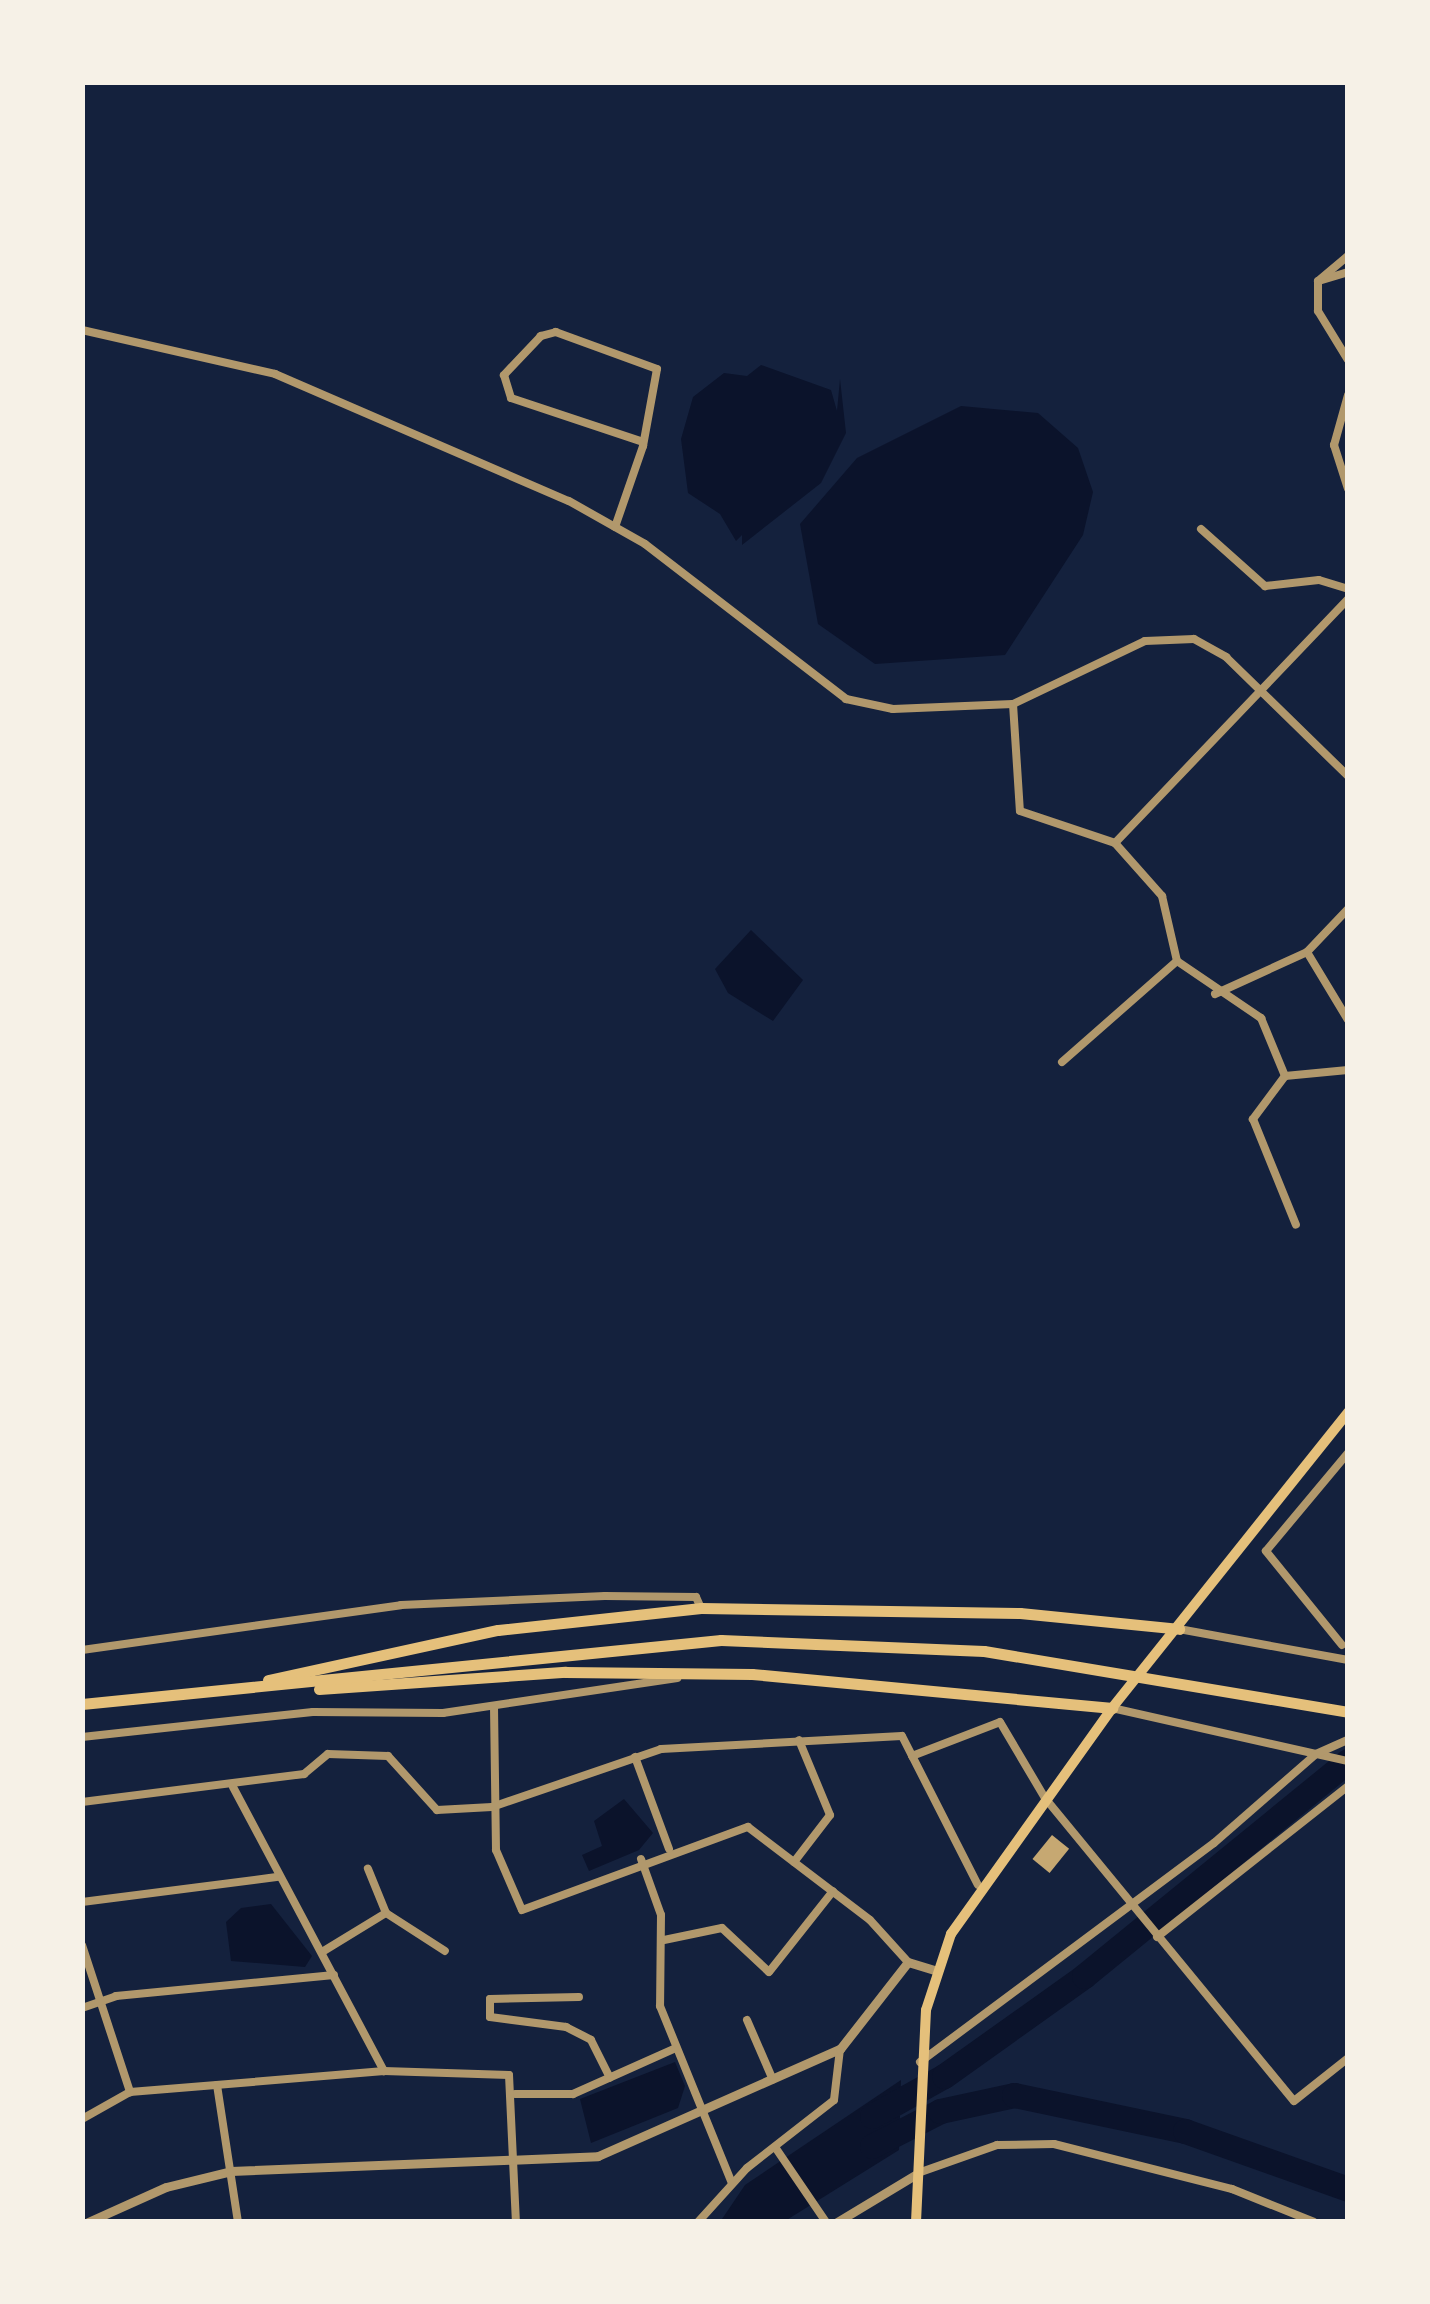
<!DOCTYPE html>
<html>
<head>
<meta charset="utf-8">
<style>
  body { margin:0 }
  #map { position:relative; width:1430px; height:2304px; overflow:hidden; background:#14213d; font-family:"Work Sans",sans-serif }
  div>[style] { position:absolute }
  .water>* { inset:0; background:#0b132b }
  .river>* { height:25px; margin:-12.5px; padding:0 12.5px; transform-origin:12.5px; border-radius:12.5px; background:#0b132b }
  .building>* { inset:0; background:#c6a872; transform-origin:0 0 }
  .minor>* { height:8px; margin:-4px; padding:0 4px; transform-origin:4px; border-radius:4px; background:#b1986c }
  .tertiary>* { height:9px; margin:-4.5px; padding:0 4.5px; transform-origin:4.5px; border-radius:4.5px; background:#b1986c }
  .secondary>* { height:10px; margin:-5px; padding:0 5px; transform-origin:5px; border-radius:5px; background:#e5c07b }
  .trunk>* { height:11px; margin:-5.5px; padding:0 5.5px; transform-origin:5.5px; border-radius:5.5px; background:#e5c07b }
  span { translate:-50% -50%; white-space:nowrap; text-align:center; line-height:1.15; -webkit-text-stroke:9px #f6f1e7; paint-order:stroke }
  .frame { position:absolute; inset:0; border:85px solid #f6f1e7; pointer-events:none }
</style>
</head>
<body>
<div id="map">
  <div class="water">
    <div style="clip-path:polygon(761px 365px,831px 390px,837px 411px,840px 379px,846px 433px,821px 483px,742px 545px,742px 535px,736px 541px,720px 514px,688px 493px,681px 439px,693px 397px,724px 373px,747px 376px)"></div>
    <div style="clip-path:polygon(961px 406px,1038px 413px,1078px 448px,1093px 492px,1083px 535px,1005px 655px,875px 664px,818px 624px,800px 524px,857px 458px)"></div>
    <div style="clip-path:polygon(751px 930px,803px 980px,773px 1021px,728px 993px,715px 969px)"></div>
    <div style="clip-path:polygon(624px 1799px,653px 1833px,639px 1850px,589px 1871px,582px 1855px,602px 1846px,594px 1821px)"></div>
    <div style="clip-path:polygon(271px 1904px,312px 1956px,305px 1967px,231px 1961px,226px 1922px,241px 1908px)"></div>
    <div style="clip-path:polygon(675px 2062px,685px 2086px,678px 2108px,591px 2143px,580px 2099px)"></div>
    <div style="clip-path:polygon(901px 2080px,899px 2150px,785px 2221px,720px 2222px,745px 2185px)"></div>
  </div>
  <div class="river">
    <div style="left:872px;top:2116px;width:82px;rotate:-29.1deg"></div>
    <div style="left:944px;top:2076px;width:172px;rotate:-35.5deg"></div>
    <div style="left:1084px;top:1976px;width:340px;rotate:-39.2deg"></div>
    <div style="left:872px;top:2146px;width:76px;rotate:-27.2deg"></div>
    <div style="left:940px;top:2111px;width:76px;rotate:-12.2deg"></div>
    <div style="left:1014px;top:2095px;width:175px;rotate:11.9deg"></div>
    <div style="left:1185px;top:2131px;width:173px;rotate:19.6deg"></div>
  </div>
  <div class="building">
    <div style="left:1052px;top:1835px;width:22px;height:31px;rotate:39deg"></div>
  </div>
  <div class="minor">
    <div style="left:1322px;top:280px;width:27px;rotate:-17deg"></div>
    <div style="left:1318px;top:281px;width:30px;rotate:90deg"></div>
    <div style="left:1318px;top:311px;width:57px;rotate:58.5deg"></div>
    <div style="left:1318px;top:281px;width:39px;rotate:-40deg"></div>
    <div style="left:82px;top:330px;width:198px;rotate:12.8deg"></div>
    <div style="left:275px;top:374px;width:320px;rotate:23.4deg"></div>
    <div style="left:569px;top:501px;width:87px;rotate:29.5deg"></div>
    <div style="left:645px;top:544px;width:254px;rotate:37.6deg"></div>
    <div style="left:846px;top:699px;width:48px;rotate:12deg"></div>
    <div style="left:893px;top:709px;width:120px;rotate:-2.4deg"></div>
    <div style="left:1013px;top:704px;width:146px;rotate:-25.5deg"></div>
    <div style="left:1145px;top:641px;width:49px;rotate:-2.3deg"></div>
    <div style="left:1194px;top:639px;width:37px;rotate:29deg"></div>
    <div style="left:1226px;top:657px;width:170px;rotate:44.3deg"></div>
    <div style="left:1348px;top:395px;width:52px;rotate:105.6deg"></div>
    <div style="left:1334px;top:445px;width:46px;rotate:72.3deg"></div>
    <div style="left:615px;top:527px;width:86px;rotate:-70.9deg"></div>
    <div style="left:643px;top:446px;width:78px;rotate:-79.7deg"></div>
    <div style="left:657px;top:369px;width:108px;rotate:-159.9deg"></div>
    <div style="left:556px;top:332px;width:16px;rotate:165deg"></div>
    <div style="left:541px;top:336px;width:54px;rotate:133.5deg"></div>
    <div style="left:504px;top:375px;width:24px;rotate:73deg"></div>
    <div style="left:511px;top:398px;width:139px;rotate:18.4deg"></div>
    <div style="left:1201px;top:529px;width:86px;rotate:41.7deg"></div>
    <div style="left:1265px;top:586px;width:54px;rotate:-6.3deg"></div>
    <div style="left:1319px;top:580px;width:30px;rotate:17deg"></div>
    <div style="left:1013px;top:704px;width:107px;rotate:86.3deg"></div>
    <div style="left:1020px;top:811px;width:100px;rotate:18.6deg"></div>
    <div style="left:1115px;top:843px;width:71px;rotate:48.4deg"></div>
    <div style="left:1162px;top:896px;width:67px;rotate:77deg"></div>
    <div style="left:1177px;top:961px;width:102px;rotate:34.2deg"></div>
    <div style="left:1261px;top:1018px;width:63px;rotate:67.5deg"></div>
    <div style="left:1285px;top:1076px;width:63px;rotate:-5.4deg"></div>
    <div style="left:1115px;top:843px;width:337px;rotate:-46.3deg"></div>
    <div style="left:1307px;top:952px;width:79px;rotate:58.9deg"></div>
    <div style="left:1215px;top:994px;width:101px;rotate:-24.5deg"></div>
    <div style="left:1307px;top:952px;width:59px;rotate:-46.4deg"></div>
    <div style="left:1062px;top:1062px;width:153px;rotate:-41.3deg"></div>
    <div style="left:1285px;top:1076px;width:54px;rotate:126.7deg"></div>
    <div style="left:1253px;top:1119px;width:114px;rotate:67.9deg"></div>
    <div style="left:1179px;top:1629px;width:172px;rotate:10.4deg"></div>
    <div style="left:1342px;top:1645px;width:121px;rotate:-129deg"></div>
    <div style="left:1266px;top:1551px;width:128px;rotate:-50.1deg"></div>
    <div style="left:82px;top:1650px;width:322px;rotate:-8deg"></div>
    <div style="left:401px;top:1605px;width:204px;rotate:-2.5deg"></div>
    <div style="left:605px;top:1596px;width:91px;rotate:0.6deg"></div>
    <div style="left:696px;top:1597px;width:12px;rotate:66deg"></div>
    <div style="left:494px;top:1707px;width:143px;rotate:89.2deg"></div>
    <div style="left:496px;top:1850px;width:65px;rotate:66.6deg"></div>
    <div style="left:522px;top:1910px;width:241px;rotate:-20.2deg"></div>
    <div style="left:748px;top:1827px;width:153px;rotate:37.3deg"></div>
    <div style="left:870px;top:1920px;width:57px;rotate:47.9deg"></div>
    <div style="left:1112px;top:1708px;width:242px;rotate:12.7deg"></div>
    <div style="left:82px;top:1737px;width:232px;rotate:-6.2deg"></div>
    <div style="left:313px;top:1712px;width:130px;rotate:0.4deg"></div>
    <div style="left:443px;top:1713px;width:237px;rotate:-8.5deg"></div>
    <div style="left:912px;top:1756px;width:94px;rotate:-21.1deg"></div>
    <div style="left:1000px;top:1722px;width:88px;rotate:59.4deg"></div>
    <div style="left:1045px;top:1798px;width:392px;rotate:50.6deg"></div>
    <div style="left:1294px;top:2101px;width:69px;rotate:-38.5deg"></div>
    <div style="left:635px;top:1757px;width:98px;rotate:69.7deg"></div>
    <div style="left:233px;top:1787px;width:322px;rotate:62deg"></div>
    <div style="left:82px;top:1802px;width:224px;rotate:-7.2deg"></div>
    <div style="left:304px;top:1774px;width:31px;rotate:-40deg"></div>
    <div style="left:328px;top:1754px;width:60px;rotate:1.9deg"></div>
    <div style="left:388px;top:1756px;width:73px;rotate:47.8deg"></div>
    <div style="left:437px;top:1810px;width:55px;rotate:-3.1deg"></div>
    <div style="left:492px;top:1807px;width:179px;rotate:-18.9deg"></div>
    <div style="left:661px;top:1749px;width:241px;rotate:-3.1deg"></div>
    <div style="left:902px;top:1736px;width:167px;rotate:63deg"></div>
    <div style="left:641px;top:1859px;width:59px;rotate:70.3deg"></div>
    <div style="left:661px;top:1915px;width:91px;rotate:90.6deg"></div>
    <div style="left:660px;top:2006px;width:191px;rotate:67.9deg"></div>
    <div style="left:794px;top:1862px;width:59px;rotate:-52.5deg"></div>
    <div style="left:830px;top:1815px;width:81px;rotate:-112.5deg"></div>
    <div style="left:82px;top:1902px;width:198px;rotate:-7.3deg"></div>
    <div style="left:386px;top:1913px;width:70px;rotate:32.8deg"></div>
    <div style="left:1157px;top:1937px;width:243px;rotate:-38.3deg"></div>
    <div style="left:664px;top:1940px;width:59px;rotate:-11.7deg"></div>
    <div style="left:722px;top:1928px;width:64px;rotate:43.1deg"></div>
    <div style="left:769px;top:1972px;width:103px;rotate:-51.7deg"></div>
    <div style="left:82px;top:1945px;width:155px;rotate:71.9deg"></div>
    <div style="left:322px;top:1952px;width:75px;rotate:-31.4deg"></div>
    <div style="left:386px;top:1913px;width:48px;rotate:-112.2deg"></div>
    <div style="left:579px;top:1997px;width:89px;rotate:178.7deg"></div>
    <div style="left:490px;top:1999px;width:18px;rotate:90deg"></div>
    <div style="left:490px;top:2017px;width:77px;rotate:7.5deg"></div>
    <div style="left:566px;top:2027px;width:28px;rotate:27deg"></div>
    <div style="left:591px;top:2040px;width:42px;rotate:63.4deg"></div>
    <div style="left:82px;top:2008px;width:36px;rotate:-19deg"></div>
    <div style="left:116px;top:1996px;width:219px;rotate:-5.5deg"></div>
    <div style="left:747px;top:2020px;width:65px;rotate:66.6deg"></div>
    <div style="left:920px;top:2062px;width:367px;rotate:-36.7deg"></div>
    <div style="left:1214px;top:1843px;width:135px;rotate:-41.1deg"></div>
    <div style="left:1316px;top:1754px;width:35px;rotate:-24deg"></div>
    <div style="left:217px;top:2085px;width:139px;rotate:81.3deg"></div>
    <div style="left:515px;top:2094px;width:58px"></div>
    <div style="left:573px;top:2094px;width:113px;rotate:-24.1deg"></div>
    <div style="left:82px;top:2119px;width:55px;rotate:-29.4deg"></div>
    <div style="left:130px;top:2092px;width:255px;rotate:-4.7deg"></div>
    <div style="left:384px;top:2071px;width:125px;rotate:1.8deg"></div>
    <div style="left:509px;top:2075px;width:147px;rotate:87.3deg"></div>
    <div style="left:775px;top:2147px;width:91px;rotate:55.8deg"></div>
    <div style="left:918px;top:2173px;width:84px;rotate:-19.5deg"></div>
    <div style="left:997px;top:2145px;width:57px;rotate:-1deg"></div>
    <div style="left:1054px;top:2144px;width:184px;rotate:14.2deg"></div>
    <div style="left:1232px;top:2189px;width:88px;rotate:21.9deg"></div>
    <div style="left:698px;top:2222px;width:73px;rotate:-47.8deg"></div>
    <div style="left:747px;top:2168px;width:110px;rotate:-38deg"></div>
    <div style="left:834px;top:2100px;width:51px;rotate:-83.3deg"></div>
  </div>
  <div class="tertiary">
    <div style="left:88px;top:2222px;width:85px;rotate:-24.2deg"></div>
    <div style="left:166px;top:2187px;width:67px;rotate:-13.8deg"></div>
    <div style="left:231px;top:2171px;width:367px;rotate:-2.3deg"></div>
    <div style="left:598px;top:2156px;width:265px;rotate:-23.9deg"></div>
    <div style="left:840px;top:2049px;width:110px;rotate:-52deg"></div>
    <div style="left:908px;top:1962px;width:30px;rotate:17deg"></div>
    <div style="left:837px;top:2222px;width:91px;rotate:-31.1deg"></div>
  </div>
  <div class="secondary">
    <div style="left:916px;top:2222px;width:212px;rotate:-87.3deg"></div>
    <div style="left:926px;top:2010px;width:80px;rotate:-71.8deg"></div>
    <div style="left:951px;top:1934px;width:277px;rotate:-54.5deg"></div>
    <div style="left:1112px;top:1708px;width:379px;rotate:-51.4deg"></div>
  </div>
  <div class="trunk">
    <div style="left:268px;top:1680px;width:235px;rotate:-12.3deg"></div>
    <div style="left:498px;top:1630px;width:204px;rotate:-6.2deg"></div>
    <div style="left:701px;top:1608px;width:319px;rotate:0.9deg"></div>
    <div style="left:1020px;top:1613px;width:160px;rotate:5.7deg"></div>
    <div style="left:319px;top:1689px;width:247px;rotate:-4deg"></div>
    <div style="left:565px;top:1672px;width:187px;rotate:0.6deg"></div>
    <div style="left:752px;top:1674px;width:362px;rotate:5.4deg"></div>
    <div style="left:82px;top:1704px;width:642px;rotate:-5.72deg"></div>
    <div style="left:721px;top:1640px;width:263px;rotate:2.4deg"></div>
    <div style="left:984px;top:1651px;width:369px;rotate:9.5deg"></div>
  </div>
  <div class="frame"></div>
</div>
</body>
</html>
